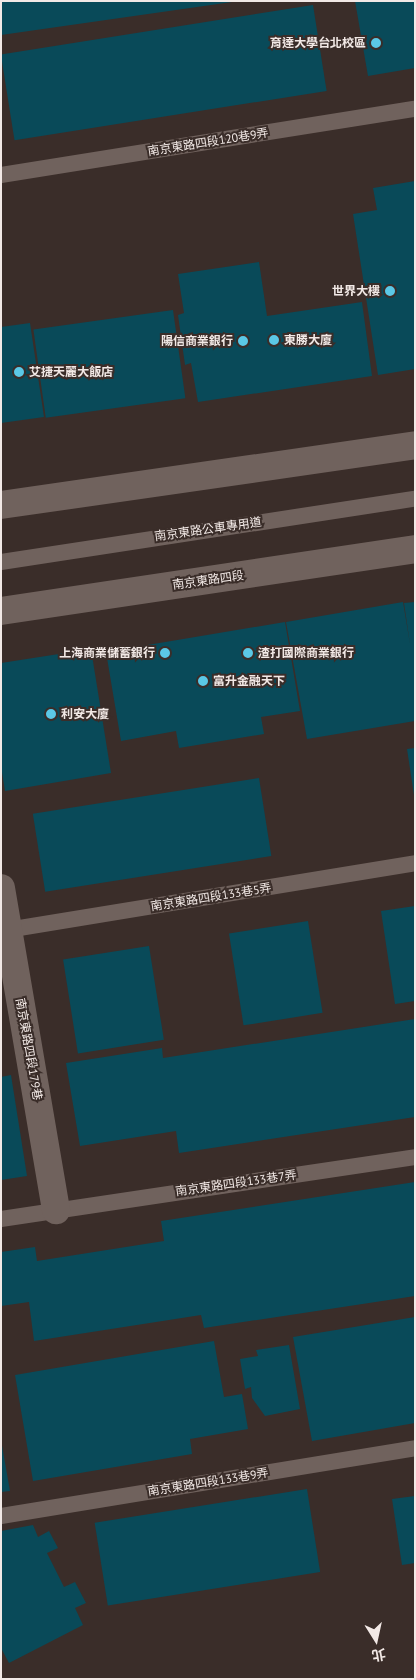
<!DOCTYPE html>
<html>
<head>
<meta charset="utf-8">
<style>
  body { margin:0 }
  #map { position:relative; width:416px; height:1680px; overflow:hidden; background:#3a2d29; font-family:"PT Sans","Noto Sans TC",sans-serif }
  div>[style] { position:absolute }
  .building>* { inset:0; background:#094a59; transform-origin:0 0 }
  .lane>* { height:16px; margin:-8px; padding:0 8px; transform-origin:8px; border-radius:8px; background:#70625d }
  .street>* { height:28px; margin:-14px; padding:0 14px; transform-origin:14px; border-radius:14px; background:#70625d }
  .secondary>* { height:28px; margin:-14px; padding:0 14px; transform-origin:14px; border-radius:14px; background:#70625d }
  .dots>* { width:14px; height:14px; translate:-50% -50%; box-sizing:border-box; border:2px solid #3a2d29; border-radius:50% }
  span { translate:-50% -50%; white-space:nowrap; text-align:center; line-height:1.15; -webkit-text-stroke:4px #3a2d29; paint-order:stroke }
  .poi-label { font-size:12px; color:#f2e9e6; font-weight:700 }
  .right { translate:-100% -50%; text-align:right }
  .left { translate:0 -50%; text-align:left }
  .street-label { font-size:12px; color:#f2e9e6 }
  .frame { position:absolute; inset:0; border:2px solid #f2e9e6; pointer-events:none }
  .north { position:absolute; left:351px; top:1615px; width:50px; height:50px; -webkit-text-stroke:4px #3a2d29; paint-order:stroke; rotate:170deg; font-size:14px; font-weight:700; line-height:20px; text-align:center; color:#f2e9e6 }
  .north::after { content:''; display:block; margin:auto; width:18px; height:22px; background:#f2e9e6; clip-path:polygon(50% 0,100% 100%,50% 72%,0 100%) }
</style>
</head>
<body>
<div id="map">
  <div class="building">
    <div style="clip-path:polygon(1px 1px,232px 1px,232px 2px,1px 35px)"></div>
    <div style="clip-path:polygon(355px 1px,415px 1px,415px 68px,368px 76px)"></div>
    <div style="left:313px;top:5px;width:87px;height:316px;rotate:81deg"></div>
    <div style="clip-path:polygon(415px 181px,415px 369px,378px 375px,353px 214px,377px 210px,373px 188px)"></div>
    <div style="clip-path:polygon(259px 262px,267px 316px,362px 302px,372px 376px,198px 402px,191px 363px,185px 365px,178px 315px,184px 313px,178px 274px)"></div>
    <div style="left:173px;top:310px;width:89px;height:141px;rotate:82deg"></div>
    <div style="clip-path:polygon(30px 323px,44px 417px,1px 423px,1px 327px)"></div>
    <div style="clip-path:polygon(403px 602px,410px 644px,404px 603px,415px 602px,415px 721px,307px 739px,286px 622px)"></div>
    <div style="clip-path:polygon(285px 622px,300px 711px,261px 717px,264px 734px,179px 748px,176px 731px,121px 741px,106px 652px)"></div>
    <div style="clip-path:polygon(91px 649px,111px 773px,5px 791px,1px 766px,1px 663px)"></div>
    <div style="clip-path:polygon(415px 748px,415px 795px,414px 795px,407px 749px)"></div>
    <div style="left:259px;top:778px;width:79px;height:229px;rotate:81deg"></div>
    <div style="clip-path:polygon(415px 906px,415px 1001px,395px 1004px,381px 911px)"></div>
    <div style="left:308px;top:921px;width:93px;height:80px;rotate:81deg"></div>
    <div style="left:149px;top:946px;width:95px;height:87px;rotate:81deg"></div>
    <div style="clip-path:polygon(415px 1019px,415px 1117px,179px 1153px,176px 1131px,80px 1146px,66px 1063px,162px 1048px,163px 1058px)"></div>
    <div style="clip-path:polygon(11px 1075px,27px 1176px,1px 1180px,1px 1077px)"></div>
    <div style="clip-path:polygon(415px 1182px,415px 1296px,204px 1328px,201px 1315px,34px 1341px,29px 1302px,1px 1306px,1px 1252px,35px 1247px,37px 1261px,164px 1241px,161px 1221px)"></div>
    <div style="clip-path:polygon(415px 1317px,415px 1423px,312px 1441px,293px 1337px)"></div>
    <div style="clip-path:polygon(214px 1341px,224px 1397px,242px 1394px,248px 1429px,190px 1439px,192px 1454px,33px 1481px,15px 1375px)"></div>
    <div style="clip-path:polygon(289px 1345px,300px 1409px,265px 1416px,252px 1398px,251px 1387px,245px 1389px,240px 1359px,258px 1356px,256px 1350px)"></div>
    <div style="clip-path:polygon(1px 1440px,10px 1491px,1px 1492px)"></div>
    <div style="left:307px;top:1489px;width:84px;height:215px;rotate:81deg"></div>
    <div style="clip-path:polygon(415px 1496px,415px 1563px,402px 1565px,392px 1499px)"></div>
    <div style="clip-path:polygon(33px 1525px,38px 1537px,49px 1531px,58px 1548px,47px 1553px,64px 1587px,75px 1582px,86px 1603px,75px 1608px,83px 1625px,9px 1663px,1px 1648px,1px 1531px)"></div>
  </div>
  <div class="lane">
    <div style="left:1px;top:175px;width:419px;rotate:-9.1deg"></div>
    <div style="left:1px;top:562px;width:419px;rotate:-8.7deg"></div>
    <div style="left:1px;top:931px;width:420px;rotate:-9.3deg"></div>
    <div style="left:1px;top:1219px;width:419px;rotate:-8.5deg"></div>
    <div style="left:1px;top:1516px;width:420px;rotate:-9.3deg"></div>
  </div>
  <div class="street">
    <div style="left:1px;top:888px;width:327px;rotate:80.3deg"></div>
  </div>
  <div class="secondary">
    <div style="left:1px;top:505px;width:418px;rotate:-8.2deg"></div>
    <div style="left:1px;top:611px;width:419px;rotate:-8.5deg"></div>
  </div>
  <div class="dots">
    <div style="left:376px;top:43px;background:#5bc8e6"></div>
    <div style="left:390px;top:291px;background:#5bc8e6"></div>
    <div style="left:274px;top:340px;background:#5bc8e6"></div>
    <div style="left:243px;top:341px;background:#5bc8e6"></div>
    <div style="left:19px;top:372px;background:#5bc8e6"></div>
    <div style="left:165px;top:653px;background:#5bc8e6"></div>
    <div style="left:248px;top:653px;background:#5bc8e6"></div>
    <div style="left:203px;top:681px;background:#5bc8e6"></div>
    <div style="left:51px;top:714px;background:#5bc8e6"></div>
  </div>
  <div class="poi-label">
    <span class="right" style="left:366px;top:43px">育達大學台北校區</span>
    <span class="right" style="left:380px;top:291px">世界大樓</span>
    <span class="left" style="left:284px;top:340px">東勝大廈</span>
    <span class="right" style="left:233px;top:341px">陽信商業銀行</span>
    <span class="left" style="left:29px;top:372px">艾捷天麗大飯店</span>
    <span class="right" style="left:155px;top:653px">上海商業儲蓄銀行</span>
    <span class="left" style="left:258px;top:653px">渣打國際商業銀行</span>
    <span class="left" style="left:213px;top:681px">富升金融天下</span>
    <span class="left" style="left:61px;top:714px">利安大廈</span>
  </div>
  <div class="street-label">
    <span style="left:208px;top:142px;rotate:-9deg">南京東路四段120巷9弄</span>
    <span style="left:208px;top:529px;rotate:-8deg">南京東路公車專用道</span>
    <span style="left:208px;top:580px;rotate:-8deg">南京東路四段</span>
    <span style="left:211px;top:897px;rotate:-9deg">南京東路四段133巷5弄</span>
    <span style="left:29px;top:1049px;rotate:80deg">南京東路四段179巷</span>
    <span style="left:236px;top:1183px;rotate:-8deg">南京東路四段133巷7弄</span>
    <span style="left:208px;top:1482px;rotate:-9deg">南京東路四段133巷9弄</span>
  </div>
  <div class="frame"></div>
  <div class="north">北</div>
</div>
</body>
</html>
